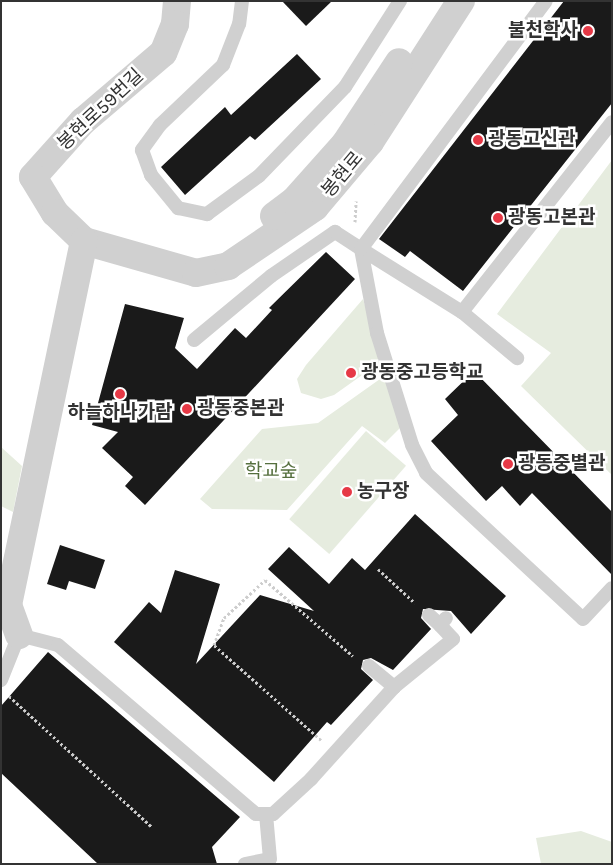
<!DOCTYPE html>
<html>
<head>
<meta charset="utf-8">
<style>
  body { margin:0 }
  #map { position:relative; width:613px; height:865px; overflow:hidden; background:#fff; font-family:Karla,"Noto Sans KR",sans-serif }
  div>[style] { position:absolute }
  .green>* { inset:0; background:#e6ecdf; transform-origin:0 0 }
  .building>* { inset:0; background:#1a1a1a }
  .path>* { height:3px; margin-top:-1.5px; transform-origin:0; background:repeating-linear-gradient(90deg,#cdcdcd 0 2.5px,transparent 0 5px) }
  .lane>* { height:14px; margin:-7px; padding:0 7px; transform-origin:7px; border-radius:7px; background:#d0d0d0 }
  .street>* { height:28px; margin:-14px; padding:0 14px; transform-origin:14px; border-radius:14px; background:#d0d0d0 }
  .dots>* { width:14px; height:14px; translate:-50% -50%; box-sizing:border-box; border:2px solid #fff; border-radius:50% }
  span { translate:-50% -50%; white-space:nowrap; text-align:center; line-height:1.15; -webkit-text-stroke:5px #fff; paint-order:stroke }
  .poi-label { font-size:19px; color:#333; font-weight:700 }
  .right { translate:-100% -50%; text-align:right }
  .left { translate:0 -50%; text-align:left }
  .street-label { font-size:19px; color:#333 }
  .park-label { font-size:19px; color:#56703f }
  .frame { position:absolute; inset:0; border:2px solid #333; pointer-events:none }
</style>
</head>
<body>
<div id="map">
  <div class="green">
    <div style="clip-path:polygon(612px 160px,612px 475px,521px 386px,551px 353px,497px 314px)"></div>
    <div style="clip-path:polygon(363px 299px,382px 361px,334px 395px,321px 399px,301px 393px,297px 379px,306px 365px)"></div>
    <div style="clip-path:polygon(380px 379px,387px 383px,401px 427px,385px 443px,362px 426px,287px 510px,212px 509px,200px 499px,262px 429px,318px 423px)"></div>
    <div style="left:366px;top:431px;width:53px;height:117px;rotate:41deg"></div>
    <div style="clip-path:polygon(1px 447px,22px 466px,13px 512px,1px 506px)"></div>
    <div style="clip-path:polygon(581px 831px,612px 842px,612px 864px,541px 864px,536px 838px)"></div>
  </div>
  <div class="building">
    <div style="clip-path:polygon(282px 1px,332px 1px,306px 26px)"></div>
    <div style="clip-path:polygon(564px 1px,612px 1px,612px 103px,463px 291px,410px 251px,405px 257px,379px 239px)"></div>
    <div style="clip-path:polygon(297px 54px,321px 79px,255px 140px,250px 136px,185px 195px,161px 167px,225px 107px,231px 115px)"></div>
    <div style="clip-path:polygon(326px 252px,355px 279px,145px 505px,125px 486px,133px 477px,102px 448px,118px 432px,92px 425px,125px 304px,184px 318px,175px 348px,197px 369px,235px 328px,246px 338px,272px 310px,269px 308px)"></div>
    <div style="clip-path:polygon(474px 371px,612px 512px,612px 575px,532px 493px,520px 506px,502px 486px,486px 501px,431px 441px,458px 415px,445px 399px)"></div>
    <div style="clip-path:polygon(415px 514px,506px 596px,471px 634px,451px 611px,423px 609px,421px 618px,431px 629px,393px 670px,371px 658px,363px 660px,361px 669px,373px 680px,331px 725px,327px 722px,274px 782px,114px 642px,149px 602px,161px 613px,175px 570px,220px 584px,196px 664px,260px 595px,314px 611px,268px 569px,289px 547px,329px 584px,352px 558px,365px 570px)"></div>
    <div style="clip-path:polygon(60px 545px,105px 560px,95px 589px,69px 581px,66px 590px,47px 584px)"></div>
    <div style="clip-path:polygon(48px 652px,240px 817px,212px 847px,217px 864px,98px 864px,1px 773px,1px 706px)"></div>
  </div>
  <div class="path">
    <div style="left:355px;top:222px;width:21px;rotate:-87deg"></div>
    <div style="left:378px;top:569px;width:50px;rotate:42.6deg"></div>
    <div style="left:9px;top:696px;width:193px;rotate:42.5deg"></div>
    <div style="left:321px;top:740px;width:143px;rotate:-138.4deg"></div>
    <div style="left:214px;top:645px;width:29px;rotate:-70deg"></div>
    <div style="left:224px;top:618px;width:56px;rotate:-42.8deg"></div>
    <div style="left:265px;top:580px;width:116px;rotate:40.8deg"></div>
  </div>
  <div class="lane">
    <div style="left:242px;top:1px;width:23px;rotate:97deg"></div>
    <div style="left:239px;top:24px;width:44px;rotate:111.3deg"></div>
    <div style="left:223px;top:65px;width:87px;rotate:136.4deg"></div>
    <div style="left:160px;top:125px;width:31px;rotate:126deg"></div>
    <div style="left:142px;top:150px;width:27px;rotate:70deg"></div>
    <div style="left:151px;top:175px;width:43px;rotate:50.7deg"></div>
    <div style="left:178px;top:208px;width:30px;rotate:12deg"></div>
    <div style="left:207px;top:214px;width:64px;rotate:-36.2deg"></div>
    <div style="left:259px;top:176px;width:124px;rotate:-46deg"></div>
    <div style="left:345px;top:87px;width:102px;rotate:-57.4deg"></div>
    <div style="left:361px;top:249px;width:86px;rotate:79.2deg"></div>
    <div style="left:377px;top:333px;width:117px;rotate:72.6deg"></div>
    <div style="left:412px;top:445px;width:31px;rotate:63deg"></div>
    <div style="left:426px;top:473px;width:214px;rotate:42.9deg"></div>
    <div style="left:583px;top:619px;width:42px;rotate:-46.9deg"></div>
    <div style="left:361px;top:249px;width:119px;rotate:32deg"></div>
    <div style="left:462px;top:312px;width:72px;rotate:39.9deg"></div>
    <div style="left:462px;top:312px;width:242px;rotate:-51.7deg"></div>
    <div style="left:194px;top:340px;width:100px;rotate:-39.7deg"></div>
    <div style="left:271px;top:276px;width:78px;rotate:-34.5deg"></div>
    <div style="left:335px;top:232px;width:31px;rotate:33deg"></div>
    <div style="left:361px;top:249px;width:309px;rotate:-53.3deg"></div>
    <div style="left:429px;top:615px;width:15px;rotate:42deg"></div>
    <div style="left:369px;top:666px;width:33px;rotate:40deg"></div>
    <div style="left:1px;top:680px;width:48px;rotate:-68.2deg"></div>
    <div style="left:19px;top:635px;width:40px;rotate:14.4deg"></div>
    <div style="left:58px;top:645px;width:260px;rotate:40.5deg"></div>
    <div style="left:256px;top:814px;width:17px"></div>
    <div style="left:273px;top:814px;width:52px;rotate:-42.6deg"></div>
    <div style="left:311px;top:779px;width:124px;rotate:-47.9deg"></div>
    <div style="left:394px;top:687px;width:76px;rotate:-39.1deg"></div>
    <div style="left:453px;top:639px;width:19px;rotate:-133deg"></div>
    <div style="left:440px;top:625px;width:9px;rotate:-49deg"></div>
    <div style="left:245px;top:864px;width:25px;rotate:-11deg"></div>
    <div style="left:270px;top:859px;width:45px;rotate:-95.1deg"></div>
  </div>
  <div class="street">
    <div style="left:177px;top:1px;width:23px;rotate:95deg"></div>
    <div style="left:175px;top:24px;width:31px;rotate:112deg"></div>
    <div style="left:163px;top:53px;width:105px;rotate:139.6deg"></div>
    <div style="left:83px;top:121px;width:75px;rotate:131.8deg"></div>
    <div style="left:33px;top:177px;width:42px;rotate:58.6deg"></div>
    <div style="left:55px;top:213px;width:40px;rotate:44deg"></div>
    <div style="left:84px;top:241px;width:116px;rotate:15.9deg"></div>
    <div style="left:196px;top:273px;width:33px;rotate:-12deg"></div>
    <div style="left:228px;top:266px;width:105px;rotate:-34.1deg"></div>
    <div style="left:315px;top:207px;width:85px;rotate:-49.8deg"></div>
    <div style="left:370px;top:142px;width:168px;rotate:-57.2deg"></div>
    <div style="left:274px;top:216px;width:25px;rotate:-37deg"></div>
    <div style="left:294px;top:201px;width:76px;rotate:-48.2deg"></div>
    <div style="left:345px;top:144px;width:98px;rotate:-56.6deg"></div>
    <div style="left:19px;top:635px;width:32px;rotate:-110deg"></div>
    <div style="left:8px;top:605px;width:372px;rotate:-78.2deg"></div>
  </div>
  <div class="dots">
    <div style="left:588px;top:31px;background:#e63946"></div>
    <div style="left:478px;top:140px;background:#e63946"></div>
    <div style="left:498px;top:218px;background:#e63946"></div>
    <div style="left:351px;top:373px;background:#e63946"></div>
    <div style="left:120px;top:394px;background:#e63946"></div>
    <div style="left:187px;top:409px;background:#e63946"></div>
    <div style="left:508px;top:464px;background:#e63946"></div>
    <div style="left:347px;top:492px;background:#e63946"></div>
  </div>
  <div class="poi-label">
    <span class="right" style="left:578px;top:31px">불천학사</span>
    <span class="left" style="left:488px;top:140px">광동고신관</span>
    <span class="left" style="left:508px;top:218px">광동고본관</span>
    <span class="left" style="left:361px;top:373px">광동중고등학교</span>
    <span class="left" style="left:197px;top:409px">광동중본관</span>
    <span style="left:120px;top:413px">하늘하나가람</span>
    <span class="left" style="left:518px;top:464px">광동중별관</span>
    <span class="left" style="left:357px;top:492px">농구장</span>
  </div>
  <div class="street-label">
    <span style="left:101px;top:110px;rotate:-43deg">봉현로59번길</span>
    <span style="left:343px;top:175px;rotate:-50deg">봉현로</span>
  </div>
  <div class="park-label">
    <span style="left:271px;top:472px">학교숲</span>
  </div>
  <div class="frame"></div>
</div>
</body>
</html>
